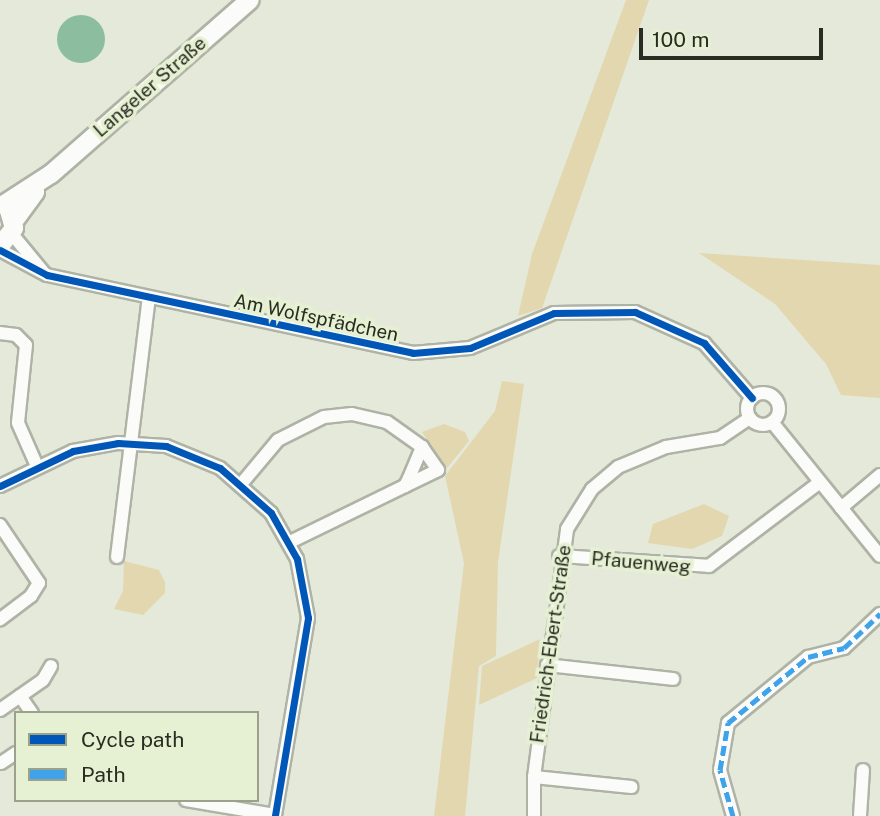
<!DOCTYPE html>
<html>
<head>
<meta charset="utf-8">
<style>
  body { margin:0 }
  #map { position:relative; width:880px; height:816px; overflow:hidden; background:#e4e9d9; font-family:"Public Sans",sans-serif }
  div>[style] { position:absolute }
  .green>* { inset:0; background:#e3d7af }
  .water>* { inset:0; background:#8bbd9e }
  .round { border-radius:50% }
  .roads { filter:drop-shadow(2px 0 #afb3a6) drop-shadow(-2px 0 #afb3a6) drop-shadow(0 2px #afb3a6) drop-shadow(0 -2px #afb3a6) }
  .street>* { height:12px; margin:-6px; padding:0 6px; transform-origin:6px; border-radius:6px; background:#fbfcf9 }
  .street>.ring { margin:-6px; padding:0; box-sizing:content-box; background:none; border:12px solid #fbfcf9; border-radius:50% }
  .secondary>* { height:18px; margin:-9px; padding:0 9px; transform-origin:9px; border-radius:9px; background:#fbfcf9 }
  .quiet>* { height:5px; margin-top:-2.5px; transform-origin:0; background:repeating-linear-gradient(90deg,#3ea3ea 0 10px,transparent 0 15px) }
  .cycleway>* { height:7px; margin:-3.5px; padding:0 3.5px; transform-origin:3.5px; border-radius:3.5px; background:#0057b8 }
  span { translate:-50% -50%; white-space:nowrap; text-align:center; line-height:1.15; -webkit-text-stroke:7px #e6f0d2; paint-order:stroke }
  .street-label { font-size:19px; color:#282c21 }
  .legend { position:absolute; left:14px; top:711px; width:245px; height:91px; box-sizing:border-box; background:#e6f0d2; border:2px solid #9aa28b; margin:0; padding:9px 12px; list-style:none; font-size:21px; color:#282c21 }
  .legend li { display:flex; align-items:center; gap:14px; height:35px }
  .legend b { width:35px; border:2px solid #9aa28b }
  .scale { position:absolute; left:639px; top:28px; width:184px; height:32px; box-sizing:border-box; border:4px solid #282c21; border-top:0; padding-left:9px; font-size:21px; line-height:24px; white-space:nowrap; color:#282c21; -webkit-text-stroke:5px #e6f0d2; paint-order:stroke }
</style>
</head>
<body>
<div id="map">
  <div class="green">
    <div style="clip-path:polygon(626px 0,649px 0,542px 308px,518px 316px,532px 254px)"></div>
    <div style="clip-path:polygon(699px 253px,880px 265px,880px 398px,841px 395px,826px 364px,775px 304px)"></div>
    <div style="clip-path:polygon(502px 381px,524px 384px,498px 562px,496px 656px,479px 666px,465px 816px,434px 816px,464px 563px,445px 476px,495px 411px)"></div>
    <div style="clip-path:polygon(444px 424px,465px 432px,469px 441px,447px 468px,422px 432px)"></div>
    <div style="clip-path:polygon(704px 504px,729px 516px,722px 536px,692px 549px,648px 543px,653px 524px)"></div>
    <div style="clip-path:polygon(124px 561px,159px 570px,165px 582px,165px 593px,143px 615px,114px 609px,123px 591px)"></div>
    <div style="clip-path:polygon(540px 639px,537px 678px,479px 705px,482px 666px)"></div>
  </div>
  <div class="water">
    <div class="round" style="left:57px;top:15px;width:48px;height:48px"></div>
  </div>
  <div class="roads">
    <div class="street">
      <div style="left:12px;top:234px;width:50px;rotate:50.6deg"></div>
      <div style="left:0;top:250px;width:53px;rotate:28deg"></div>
      <div style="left:47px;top:275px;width:374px;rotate:12deg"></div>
      <div style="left:413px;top:353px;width:57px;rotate:-5deg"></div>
      <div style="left:470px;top:348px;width:91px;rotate:-22.6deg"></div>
      <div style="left:554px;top:313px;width:81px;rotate:-0.7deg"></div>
      <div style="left:635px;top:312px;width:76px;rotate:24.2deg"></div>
      <div style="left:704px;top:343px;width:73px;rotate:48.9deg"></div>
      <div style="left:0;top:333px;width:16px;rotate:7deg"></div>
      <div style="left:16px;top:335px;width:14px;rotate:45deg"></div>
      <div style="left:26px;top:345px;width:78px;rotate:95.9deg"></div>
      <div style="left:18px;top:423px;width:45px;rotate:66.3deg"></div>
      <div class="ring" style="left:747px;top:393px;width:20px;height:20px"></div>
      <div style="left:772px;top:422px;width:172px;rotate:51.1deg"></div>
      <div style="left:422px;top:447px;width:28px;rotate:55deg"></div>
      <div style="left:438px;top:470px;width:37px;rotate:154deg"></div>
      <div style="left:405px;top:486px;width:9px;rotate:-63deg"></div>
      <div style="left:409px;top:478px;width:34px;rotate:-67deg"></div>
      <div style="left:242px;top:483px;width:56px;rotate:-50.1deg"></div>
      <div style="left:278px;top:440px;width:51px;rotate:-26.6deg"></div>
      <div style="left:324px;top:417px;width:28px;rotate:-6deg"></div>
      <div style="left:352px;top:414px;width:36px;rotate:13deg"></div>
      <div style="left:387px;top:422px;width:43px;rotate:35.5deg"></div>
      <div style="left:0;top:486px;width:81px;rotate:-25.6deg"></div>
      <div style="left:73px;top:451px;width:46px;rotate:-10.1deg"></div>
      <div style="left:118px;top:443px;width:48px;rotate:3.6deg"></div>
      <div style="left:166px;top:446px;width:58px;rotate:22.2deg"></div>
      <div style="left:220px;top:468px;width:68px;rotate:41.4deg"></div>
      <div style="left:271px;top:513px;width:53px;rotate:60.5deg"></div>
      <div style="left:297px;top:559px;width:60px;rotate:79.4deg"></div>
      <div style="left:308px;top:618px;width:201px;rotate:99.5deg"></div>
      <div style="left:841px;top:508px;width:51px;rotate:-40.2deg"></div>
      <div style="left:0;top:525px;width:70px;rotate:56.1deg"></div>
      <div style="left:39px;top:583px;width:15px;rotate:122deg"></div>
      <div style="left:31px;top:596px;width:39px;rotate:143deg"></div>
      <div style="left:290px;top:542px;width:128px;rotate:-26deg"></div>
      <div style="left:559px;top:556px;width:150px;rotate:3.8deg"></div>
      <div style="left:709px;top:566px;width:139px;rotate:-37.1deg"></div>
      <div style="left:117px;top:557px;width:261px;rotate:-83deg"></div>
      <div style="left:547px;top:665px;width:127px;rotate:6.3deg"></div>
      <div style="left:20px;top:696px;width:21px;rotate:55deg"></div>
      <div style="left:0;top:710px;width:52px;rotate:-34.9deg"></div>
      <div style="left:43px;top:680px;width:16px;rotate:-60deg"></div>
      <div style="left:1px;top:763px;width:18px;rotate:-34deg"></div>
      <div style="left:534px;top:777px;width:98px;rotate:5.9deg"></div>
      <div style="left:186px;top:800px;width:90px;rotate:9.6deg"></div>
      <div style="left:534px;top:816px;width:39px;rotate:-90deg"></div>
      <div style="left:534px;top:777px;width:250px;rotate:-82.4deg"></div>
      <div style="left:567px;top:529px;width:47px;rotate:-58deg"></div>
      <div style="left:592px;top:489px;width:34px;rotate:-40deg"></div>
      <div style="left:618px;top:467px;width:52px;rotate:-22.6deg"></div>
      <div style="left:666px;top:447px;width:55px;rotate:-9.5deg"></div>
      <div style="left:720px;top:438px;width:36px;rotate:-34deg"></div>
      <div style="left:733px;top:816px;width:48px;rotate:-105.8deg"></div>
      <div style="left:720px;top:770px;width:48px;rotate:-80.3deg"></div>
      <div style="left:728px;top:723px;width:104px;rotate:-39.5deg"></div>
      <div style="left:808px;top:657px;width:37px;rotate:-14deg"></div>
      <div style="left:844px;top:648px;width:50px;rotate:-43.4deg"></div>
      <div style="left:860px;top:816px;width:46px;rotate:-86.3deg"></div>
    </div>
    <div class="secondary">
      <div style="left:3px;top:205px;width:57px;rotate:-32.9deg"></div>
      <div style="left:51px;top:174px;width:264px;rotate:-41.2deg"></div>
      <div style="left:14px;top:221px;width:36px;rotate:-54deg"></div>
      <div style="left:0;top:246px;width:23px;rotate:-52deg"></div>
      <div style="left:14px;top:228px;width:18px;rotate:-106deg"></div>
    </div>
  </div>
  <div class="quiet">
    <div style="left:733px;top:816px;width:48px;rotate:-105.8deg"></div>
    <div style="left:720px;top:770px;width:48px;rotate:-80.3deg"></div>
    <div style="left:728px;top:723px;width:104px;rotate:-39.5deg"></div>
    <div style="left:808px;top:657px;width:37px;rotate:-14deg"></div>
    <div style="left:844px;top:648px;width:50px;rotate:-43.4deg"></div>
  </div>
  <div class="cycleway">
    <div style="left:0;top:250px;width:53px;rotate:28deg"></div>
    <div style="left:47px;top:275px;width:374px;rotate:12deg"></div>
    <div style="left:413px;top:353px;width:57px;rotate:-5deg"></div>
    <div style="left:470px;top:348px;width:91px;rotate:-22.6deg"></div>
    <div style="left:554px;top:313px;width:81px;rotate:-0.7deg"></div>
    <div style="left:635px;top:312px;width:76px;rotate:24.2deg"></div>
    <div style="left:704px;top:343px;width:73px;rotate:48.9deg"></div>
    <div style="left:0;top:486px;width:81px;rotate:-25.6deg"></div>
    <div style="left:73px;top:451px;width:46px;rotate:-10.1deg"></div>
    <div style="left:118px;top:443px;width:48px;rotate:3.6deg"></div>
    <div style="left:166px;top:446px;width:58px;rotate:22.2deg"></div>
    <div style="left:220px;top:468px;width:68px;rotate:41.4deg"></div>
    <div style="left:271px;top:513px;width:53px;rotate:60.5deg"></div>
    <div style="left:297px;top:559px;width:60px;rotate:79.4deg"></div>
    <div style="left:308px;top:618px;width:201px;rotate:99.5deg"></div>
  </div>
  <div class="street-label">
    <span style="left:150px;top:87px;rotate:-41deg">Langeler Straße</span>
    <span style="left:316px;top:318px;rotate:12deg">Am Wolfspfädchen</span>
    <span style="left:641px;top:563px;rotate:5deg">Pfauenweg</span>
    <span style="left:551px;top:644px;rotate:-82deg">Friedrich-Ebert-Straße</span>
  </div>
  <ul class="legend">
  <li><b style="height:9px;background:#0057b8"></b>Cycle path</li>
  <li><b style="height:9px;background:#3ea3ea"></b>Path</li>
  </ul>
  <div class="scale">100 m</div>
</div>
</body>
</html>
